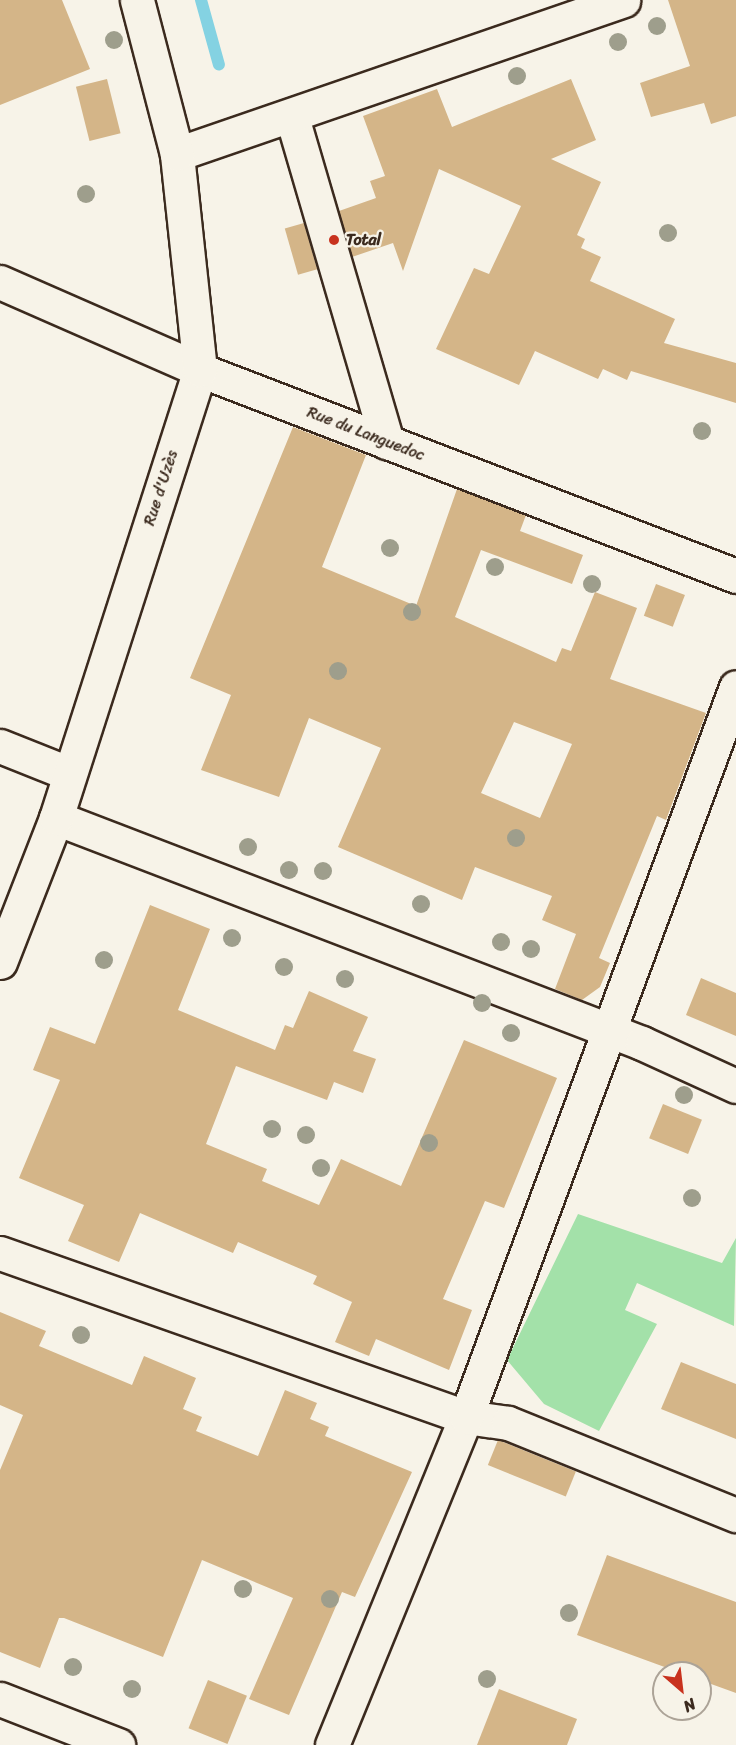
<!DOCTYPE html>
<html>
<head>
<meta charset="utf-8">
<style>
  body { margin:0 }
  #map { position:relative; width:736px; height:1745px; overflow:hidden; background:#f7f3e8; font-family:Sriracha,sans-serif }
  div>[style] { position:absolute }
  .green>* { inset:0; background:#a3e1a9 }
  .stream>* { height:12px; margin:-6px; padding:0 6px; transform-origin:6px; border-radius:6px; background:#84d2e2 }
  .building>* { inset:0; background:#d4b588; transform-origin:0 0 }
  .roads { filter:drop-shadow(2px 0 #3b2a1e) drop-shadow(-2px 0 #3b2a1e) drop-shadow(0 2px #3b2a1e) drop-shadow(0 -2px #3b2a1e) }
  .minor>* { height:33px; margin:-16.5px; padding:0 16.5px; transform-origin:16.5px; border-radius:16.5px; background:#f7f3e8 }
  .trees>* { width:18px; height:18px; margin:-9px; border-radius:50%; background:#9e9e8c }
  .dots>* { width:16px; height:16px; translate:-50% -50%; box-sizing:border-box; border:3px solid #f7f3e8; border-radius:50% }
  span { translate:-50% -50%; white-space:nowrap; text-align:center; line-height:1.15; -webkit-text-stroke:4.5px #f7f3e8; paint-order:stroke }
  .poi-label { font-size:16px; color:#3b2a1e; font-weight:700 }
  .left { translate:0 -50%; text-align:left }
  .street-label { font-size:16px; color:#3b2a1e }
  .north { position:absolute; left:652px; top:1661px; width:60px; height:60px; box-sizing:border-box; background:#f7f3e8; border:2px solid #aca397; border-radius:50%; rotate:152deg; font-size:16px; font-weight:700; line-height:24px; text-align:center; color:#3b2a1e }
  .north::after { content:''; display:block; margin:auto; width:21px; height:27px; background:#c8321e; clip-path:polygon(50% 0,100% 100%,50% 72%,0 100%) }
</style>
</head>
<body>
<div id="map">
  <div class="green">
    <div style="clip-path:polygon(578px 1214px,722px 1263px,736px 1238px,734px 1326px,637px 1283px,625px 1310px,657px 1324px,599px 1431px,544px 1404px,507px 1360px)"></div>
  </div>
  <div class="stream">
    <div style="left:201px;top:0;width:67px;rotate:74.5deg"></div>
  </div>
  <div class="building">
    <div style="clip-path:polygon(0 0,62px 0,90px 69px,0 105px)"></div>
    <div style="clip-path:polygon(668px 0,736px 0,736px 116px,711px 124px,704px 103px,651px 117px,640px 83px,690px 66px)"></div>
    <div style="left:107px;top:79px;width:56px;height:32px;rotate:76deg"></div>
    <div style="clip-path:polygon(571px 79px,596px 140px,551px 159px,601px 182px,577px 235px,585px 239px,581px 248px,601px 257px,590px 281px,675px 319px,664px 343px,736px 363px,736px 403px,631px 371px,627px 380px,603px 369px,598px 379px,535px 351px,519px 385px,436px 349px,474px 268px,489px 274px,521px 206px,439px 169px,403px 271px,393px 243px,352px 257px,339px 211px,376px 198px,370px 181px,385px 176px,363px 116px,437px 89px,452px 127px)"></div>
    <div style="left:304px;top:223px;width:48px;height:20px;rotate:74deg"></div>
    <div style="clip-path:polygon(evenodd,293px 427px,366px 455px,322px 567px,416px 606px,457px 489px,526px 515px,520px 531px,583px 555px,572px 584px,481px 550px,455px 617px,556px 662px,562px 648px,571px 651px,595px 592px,637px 608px,610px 679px,706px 713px,666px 820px,657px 816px,599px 958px,610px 963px,600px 987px,582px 1000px,555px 989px,576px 934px,542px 920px,552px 896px,475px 867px,462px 900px,338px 847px,381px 748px,309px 718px,279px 797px,201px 770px,231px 695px,190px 678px,293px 427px,514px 722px,572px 744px,540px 818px,481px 793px,514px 722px)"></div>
    <div style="left:656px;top:584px;width:31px;height:34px;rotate:21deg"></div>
    <div style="clip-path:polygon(150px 905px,210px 929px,178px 1010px,275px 1050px,285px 1025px,293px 1028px,309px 991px,368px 1017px,353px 1051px,376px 1059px,363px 1093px,334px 1082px,327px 1100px,236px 1066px,206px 1144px,267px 1169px,262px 1181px,319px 1205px,341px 1159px,401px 1186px,464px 1040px,557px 1078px,504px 1208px,485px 1201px,443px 1299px,472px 1310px,449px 1370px,376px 1339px,369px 1356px,335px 1342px,352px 1302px,313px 1284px,317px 1276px,238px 1242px,233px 1253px,140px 1213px,119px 1262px,68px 1241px,84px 1205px,19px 1178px,60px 1080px,33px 1070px,50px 1027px,95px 1044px)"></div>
    <div style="clip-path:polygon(701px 978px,736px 993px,736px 1036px,686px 1015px)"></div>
    <div style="left:663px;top:1104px;width:42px;height:37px;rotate:22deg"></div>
    <div style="clip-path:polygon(0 1312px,46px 1331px,39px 1346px,132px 1385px,144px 1356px,196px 1378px,183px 1409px,202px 1417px,196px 1431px,258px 1456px,285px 1390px,317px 1403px,310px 1419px,329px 1427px,325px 1436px,412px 1472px,355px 1597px,342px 1592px,289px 1715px,249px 1699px,293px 1598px,202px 1560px,163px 1657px,64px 1618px,59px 1618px,40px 1668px,0 1652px,0 1470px,23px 1415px,0 1405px)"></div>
    <div style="clip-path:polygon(681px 1362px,736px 1384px,736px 1439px,661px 1409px)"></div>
    <div style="left:498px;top:1440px;width:84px;height:27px;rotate:22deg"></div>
    <div style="clip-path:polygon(607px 1555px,736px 1602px,736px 1693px,700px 1680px,700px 1673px,681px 1673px,577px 1635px)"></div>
    <div style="left:208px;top:1680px;width:42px;height:52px;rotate:22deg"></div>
    <div style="clip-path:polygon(499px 1689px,577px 1719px,567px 1745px,477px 1745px)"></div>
  </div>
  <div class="roads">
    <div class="minor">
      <div style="left:292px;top:117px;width:339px;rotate:73.7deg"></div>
      <div style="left:177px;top:154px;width:472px;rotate:-19deg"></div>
      <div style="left:0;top:282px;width:219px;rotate:23.7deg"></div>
      <div style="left:200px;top:370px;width:574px;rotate:21.02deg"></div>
      <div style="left:0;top:746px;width:73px;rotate:21.7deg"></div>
      <div style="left:56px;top:818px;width:628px;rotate:21deg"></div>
      <div style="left:642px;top:1043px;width:103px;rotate:24.6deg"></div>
      <div style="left:0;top:962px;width:155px;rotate:-68.7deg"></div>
      <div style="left:56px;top:818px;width:471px;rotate:-72.2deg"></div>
      <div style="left:200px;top:370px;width:217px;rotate:-96.1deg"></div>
      <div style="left:177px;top:154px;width:159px;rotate:-104.6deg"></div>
      <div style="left:0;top:1253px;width:494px;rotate:19.4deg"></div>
      <div style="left:466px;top:1417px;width:42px;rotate:8.1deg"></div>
      <div style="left:508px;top:1423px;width:246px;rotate:22deg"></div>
      <div style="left:0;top:1699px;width:127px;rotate:21.3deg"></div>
      <div style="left:332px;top:1745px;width:354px;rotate:-67.8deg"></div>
      <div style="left:466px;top:1417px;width:778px;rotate:-69.7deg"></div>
    </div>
  </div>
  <div class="trees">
    <div style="left:657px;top:26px"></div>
    <div style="left:114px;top:40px"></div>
    <div style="left:618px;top:42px"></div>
    <div style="left:517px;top:76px"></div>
    <div style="left:86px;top:194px"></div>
    <div style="left:668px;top:233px"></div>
    <div style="left:702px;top:431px"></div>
    <div style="left:390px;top:548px"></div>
    <div style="left:495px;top:567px"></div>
    <div style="left:592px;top:584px"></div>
    <div style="left:412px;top:612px"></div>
    <div style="left:338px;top:671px"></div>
    <div style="left:516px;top:838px"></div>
    <div style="left:248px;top:847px"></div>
    <div style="left:289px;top:870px"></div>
    <div style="left:323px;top:871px"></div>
    <div style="left:421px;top:904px"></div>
    <div style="left:232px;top:938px"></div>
    <div style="left:501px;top:942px"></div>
    <div style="left:531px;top:949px"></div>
    <div style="left:104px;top:960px"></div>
    <div style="left:284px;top:967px"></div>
    <div style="left:345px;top:979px"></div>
    <div style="left:482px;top:1003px"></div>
    <div style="left:511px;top:1033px"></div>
    <div style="left:684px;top:1095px"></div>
    <div style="left:272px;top:1129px"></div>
    <div style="left:306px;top:1135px"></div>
    <div style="left:429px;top:1143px"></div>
    <div style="left:321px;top:1168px"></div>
    <div style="left:692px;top:1198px"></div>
    <div style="left:81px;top:1335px"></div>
    <div style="left:243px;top:1589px"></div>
    <div style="left:330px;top:1599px"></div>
    <div style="left:569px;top:1613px"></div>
    <div style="left:73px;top:1667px"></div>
    <div style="left:487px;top:1679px"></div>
    <div style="left:132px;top:1689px"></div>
  </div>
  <div class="dots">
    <div style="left:334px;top:240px;background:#c8321e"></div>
  </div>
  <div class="poi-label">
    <span class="left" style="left:346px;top:240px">Total</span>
  </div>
  <div class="street-label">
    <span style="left:366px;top:434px;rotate:21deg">Rue du Languedoc</span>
    <span style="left:161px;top:488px;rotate:-72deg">Rue d'Uzès</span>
  </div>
  <div class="north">N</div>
</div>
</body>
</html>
